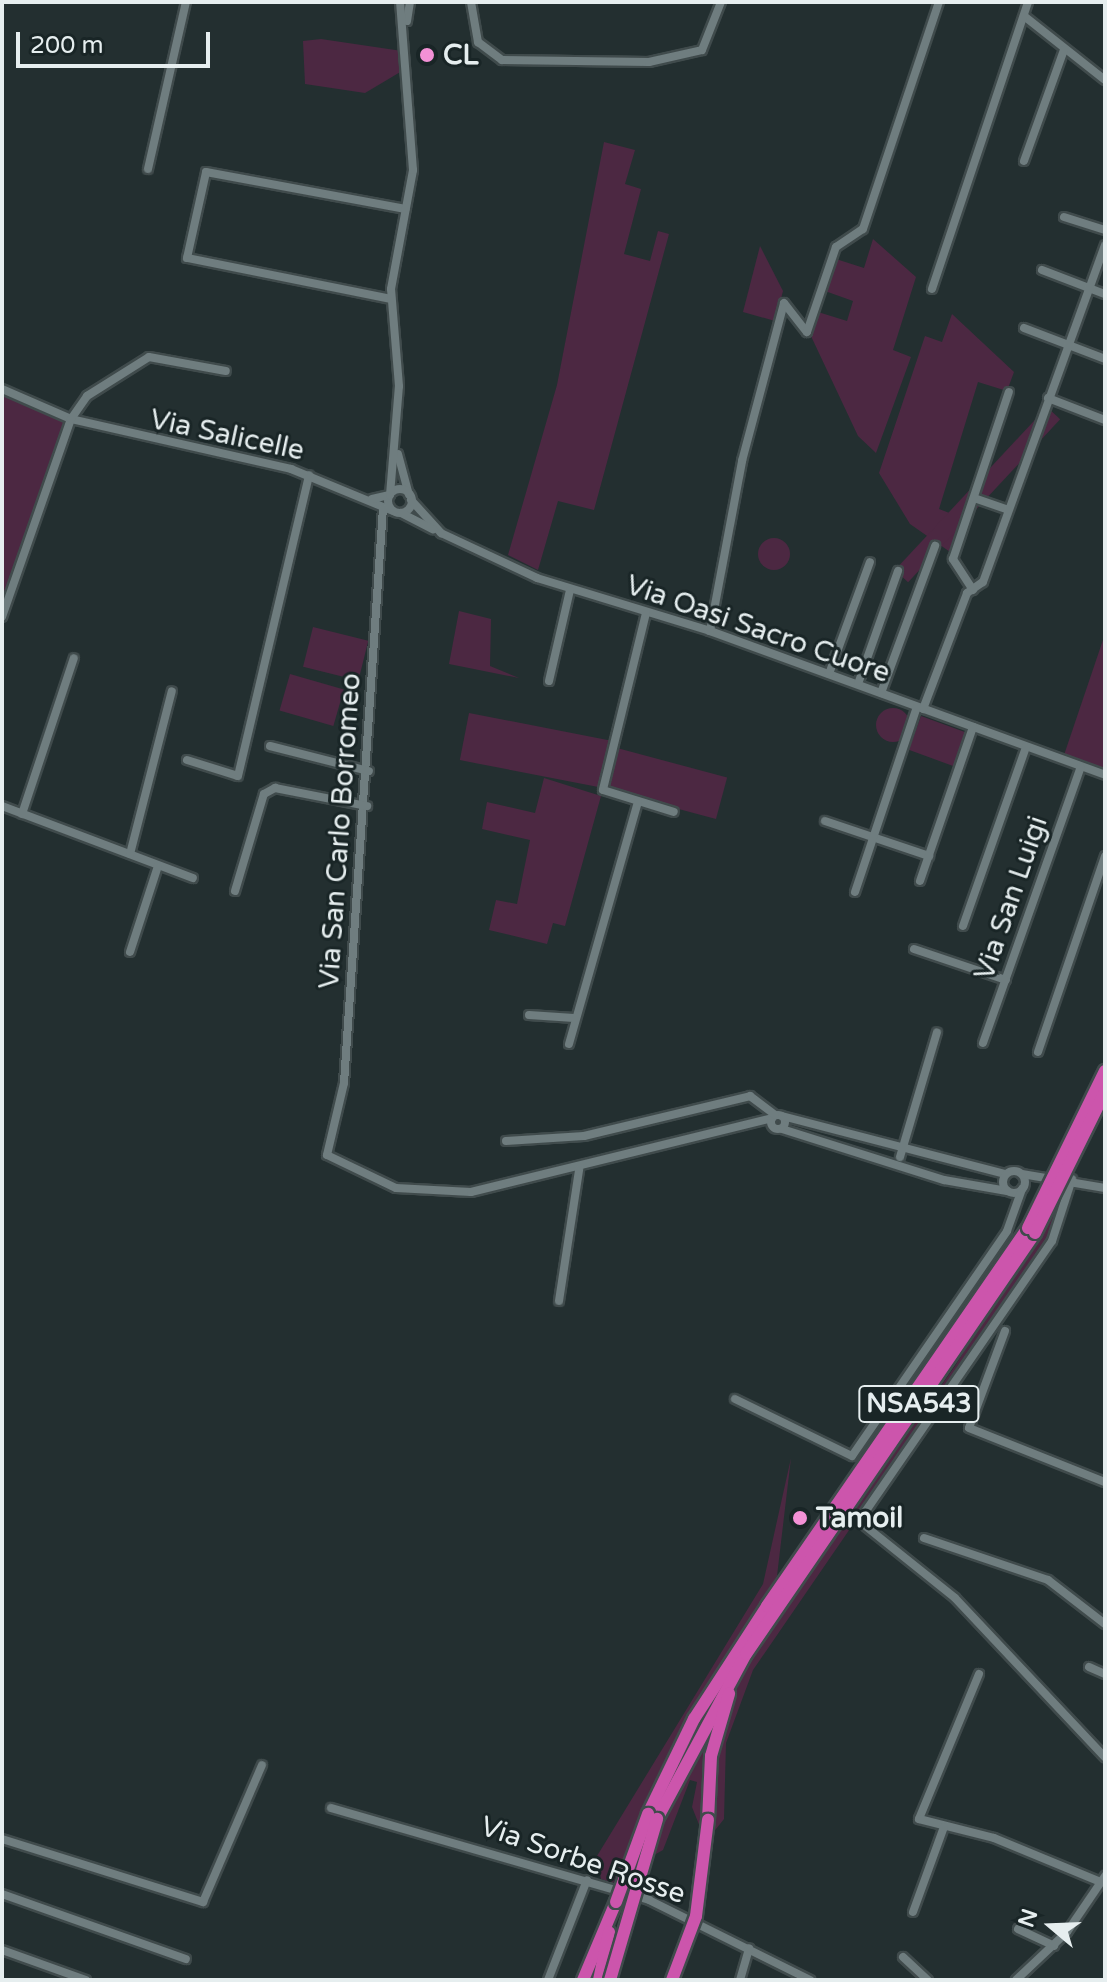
<!DOCTYPE html>
<html>
<head>
<meta charset="utf-8">
<style>
  body { margin:0 }
  #map { position:relative; width:1107px; height:1982px; overflow:hidden; background:#232f30; font-family:"Varela Round",sans-serif }
  div>[style] { position:absolute }
  .green>* { inset:0; background:#4c2842; transform-origin:0 0 }
  .round { border-radius:50% }
  .roads { filter:drop-shadow(2px 0 #404b4c) drop-shadow(-2px 0 #404b4c) drop-shadow(0 2px #404b4c) drop-shadow(0 -2px #404b4c) }
  .minor>* { height:8px; margin:-4px; padding:0 4px; transform-origin:4px; border-radius:4px; background:#6f7d7f }
  .minor>.ring { margin:-4px; padding:0; box-sizing:content-box; background:none; border:8px solid #6f7d7f; border-radius:50% }
  .highway>* { height:12px; margin:-6px; padding:0 6px; transform-origin:6px; border-radius:6px; background:#cc55ac }
  .bridges { filter:drop-shadow(2px 0 #404b4c) drop-shadow(-2px 0 #404b4c) drop-shadow(0 2px #404b4c) drop-shadow(0 -2px #404b4c) }
  .highway-bridge>* { height:12px; margin:-6px; padding:0 6px; transform-origin:6px; border-radius:6px; background:#cc55ac }
  .dots>* { width:22px; height:22px; translate:-50% -50%; box-sizing:border-box; border:4px solid #192526; border-radius:50% }
  span { translate:-50% -50%; white-space:nowrap; text-align:center; line-height:1.15; -webkit-text-stroke:6px #192526; paint-order:stroke }
  .shield-label span { padding:2px 6px; background:#192526; border:2px solid; border-radius:6px; -webkit-text-stroke-width:0 }
  .shield-label { font-size:26px; color:#e6eeef; font-weight:700 }
  .poi-label { font-size:28px; color:#e6eeef; font-weight:700 }
  .left { translate:0 -50%; text-align:left }
  .street-label { font-size:28px; color:#e6eeef }
  .frame { position:absolute; inset:0; border:4px solid #e6eeef; pointer-events:none }
  .north { position:absolute; left:1011px; top:1886px; width:80px; height:80px; -webkit-text-stroke:6px #192526; paint-order:stroke; rotate:289deg; font-size:22px; font-weight:700; line-height:32px; text-align:center; color:#e6eeef }
  .north::after { content:''; display:block; margin:auto; width:28px; height:36px; background:#e6eeef; clip-path:polygon(50% 0,100% 100%,50% 72%,0 100%) }
  .scale { position:absolute; left:16px; top:32px; width:194px; height:36px; box-sizing:border-box; border:4px solid #e6eeef; border-top:0; padding-left:10px; font-size:24px; line-height:28px; white-space:nowrap; color:#e6eeef; -webkit-text-stroke:6px #192526; paint-order:stroke }
</style>
</head>
<body>
<div id="map">
  <div class="green">
    <div style="clip-path:polygon(321px 39px,402px 51px,402px 71px,365px 93px,305px 84px,303px 41px)"></div>
    <div style="clip-path:polygon(604px 142px,635px 150px,625px 184px,641px 189px,624px 254px,650px 261px,658px 231px,669px 234px,594px 510px,558px 501px,538px 570px,508px 555px,557px 385px)"></div>
    <div style="clip-path:polygon(873px 239px,916px 277px,893px 350px,911px 357px,876px 453px,858px 436px,810px 334px,818px 312px,847px 321px,853px 301px,825px 291px,836px 259px,864px 268px)"></div>
    <div style="clip-path:polygon(760px 246px,783px 291px,775px 321px,743px 312px)"></div>
    <div style="clip-path:polygon(952px 314px,1014px 372px,1007px 391px,978px 382px,939px 509px,965px 519px,953px 554px,910px 524px,879px 473px,925px 336px,942px 342px)"></div>
    <div style="clip-path:polygon(2px 393px,67px 419px,2px 605px)"></div>
    <div style="left:1047px;top:407px;width:18px;height:223px;rotate:43deg"></div>
    <div class="round" style="left:758px;top:538px;width:32px;height:32px"></div>
    <div style="clip-path:polygon(459px 611px,491px 619px,490px 666px,519px 678px,449px 664px)"></div>
    <div style="left:313px;top:627px;width:57px;height:41px;rotate:14deg"></div>
    <div style="clip-path:polygon(1105px 634px,1105px 770px,1064px 755px)"></div>
    <div style="left:290px;top:674px;width:56px;height:38px;rotate:16deg"></div>
    <div class="round" style="left:876px;top:708px;width:34px;height:34px"></div>
    <div style="left:469px;top:713px;width:145px;height:48px;rotate:11deg"></div>
    <div style="left:921px;top:716px;width:48px;height:36px;rotate:20deg"></div>
    <div style="left:617px;top:748px;width:114px;height:43px;rotate:15deg"></div>
    <div style="clip-path:polygon(544px 778px,601px 796px,565px 926px,553px 923px,547px 944px,489px 930px,496px 900px,517px 904px,530px 840px,482px 829px,487px 802px,535px 813px)"></div>
    <div style="clip-path:polygon(1065px 1189px,1049px 1239px,753px 1670px,726px 1743px,724px 1819px,712px 1834px,715px 1754px,744px 1668px,955px 1366px)"></div>
    <div style="clip-path:polygon(791px 1458px,777px 1576px,679px 1736px,613px 1883px,601px 1879px,597px 1856px,763px 1584px)"></div>
    <div style="clip-path:polygon(721px 1698px,702px 1832px,692px 1807px,697px 1782px,690px 1780px,663px 1850px,647px 1859px)"></div>
  </div>
  <div class="roads">
    <div class="minor">
      <div style="left:471px;top:2px;width:41px;rotate:80.1deg"></div>
      <div style="left:478px;top:42px;width:30px;rotate:37deg"></div>
      <div style="left:502px;top:60px;width:147px;rotate:0.8deg"></div>
      <div style="left:649px;top:62px;width:54px;rotate:-12.8deg"></div>
      <div style="left:702px;top:50px;width:52px;rotate:-68.4deg"></div>
      <div style="left:1024px;top:16px;width:103px;rotate:38.3deg"></div>
      <div style="left:407px;top:21px;width:19px;rotate:-81deg"></div>
      <div style="left:1024px;top:161px;width:118px;rotate:-70.2deg"></div>
      <div style="left:148px;top:169px;width:171px;rotate:-77.2deg"></div>
      <div style="left:1064px;top:217px;width:43px;rotate:17.6deg"></div>
      <div style="left:1042px;top:270px;width:67px;rotate:20.9deg"></div>
      <div style="left:932px;top:289px;width:303px;rotate:-71.5deg"></div>
      <div style="left:391px;top:299px;width:208px;rotate:-168.6deg"></div>
      <div style="left:187px;top:258px;width:88px;rotate:-77.5deg"></div>
      <div style="left:206px;top:172px;width:203px;rotate:10.5deg"></div>
      <div style="left:1024px;top:328px;width:87px;rotate:20.9deg"></div>
      <div style="left:2px;top:389px;width:75px;rotate:23.5deg"></div>
      <div style="left:1048px;top:398px;width:61px;rotate:21.1deg"></div>
      <div style="left:71px;top:419px;width:226px;rotate:12.8deg"></div>
      <div style="left:291px;top:469px;width:110px;rotate:22.4deg"></div>
      <div style="left:398px;top:454px;width:42px;rotate:75deg"></div>
      <div class="ring" style="left:388px;top:489px;width:16px;height:16px"></div>
      <div style="left:974px;top:498px;width:36px;rotate:19deg"></div>
      <div style="left:372px;top:499px;width:18px;rotate:-13deg"></div>
      <div style="left:390px;top:495px;width:109px;rotate:-85.3deg"></div>
      <div style="left:399px;top:386px;width:97px;rotate:-94.7deg"></div>
      <div style="left:391px;top:289px;width:121px;rotate:-79.5deg"></div>
      <div style="left:413px;top:170px;width:169px;rotate:-94.4deg"></div>
      <div style="left:411px;top:500px;width:45px;rotate:47.7deg"></div>
      <div style="left:441px;top:533px;width:106px;rotate:25.1deg"></div>
      <div style="left:537px;top:578px;width:181px;rotate:17deg"></div>
      <div style="left:710px;top:631px;width:420px;rotate:20deg"></div>
      <div style="left:383px;top:508px;width:576px;rotate:93.88deg"></div>
      <div style="left:344px;top:1083px;width:74px;rotate:103.3deg"></div>
      <div style="left:327px;top:1155px;width:76px;rotate:25.6deg"></div>
      <div style="left:396px;top:1188px;width:75px;rotate:3.1deg"></div>
      <div style="left:471px;top:1192px;width:310px;rotate:-13.8deg"></div>
      <div style="left:401px;top:513px;width:36px;rotate:27deg"></div>
      <div style="left:973px;top:590px;width:37px;rotate:-123deg"></div>
      <div style="left:953px;top:559px;width:176px;rotate:-71.5deg"></div>
      <div style="left:646px;top:613px;width:182px;rotate:103.7deg"></div>
      <div style="left:603px;top:790px;width:74px;rotate:17.2deg"></div>
      <div style="left:2px;top:617px;width:210px;rotate:-70.8deg"></div>
      <div style="left:71px;top:419px;width:28px;rotate:-55deg"></div>
      <div style="left:87px;top:396px;width:73px;rotate:-32.2deg"></div>
      <div style="left:149px;top:357px;width:78px;rotate:10.3deg"></div>
      <div style="left:710px;top:631px;width:173px;rotate:-79.3deg"></div>
      <div style="left:742px;top:461px;width:163px;rotate:-75.1deg"></div>
      <div style="left:784px;top:303px;width:37px;rotate:52deg"></div>
      <div style="left:807px;top:332px;width:90px;rotate:-71.2deg"></div>
      <div style="left:836px;top:247px;width:32px;rotate:-34deg"></div>
      <div style="left:863px;top:229px;width:239px;rotate:-71.5deg"></div>
      <div style="left:829px;top:674px;width:119px;rotate:-69.9deg"></div>
      <div style="left:549px;top:681px;width:93px;rotate:-77deg"></div>
      <div style="left:858px;top:684px;width:120px;rotate:-70.5deg"></div>
      <div style="left:881px;top:693px;width:157px;rotate:-69.8deg"></div>
      <div style="left:923px;top:709px;width:124px;rotate:-69.2deg"></div>
      <div style="left:967px;top:593px;width:19px;rotate:-35deg"></div>
      <div style="left:983px;top:582px;width:358px;rotate:-70.1deg"></div>
      <div style="left:270px;top:746px;width:102px;rotate:14.2deg"></div>
      <div style="left:187px;top:760px;width:53px;rotate:17.4deg"></div>
      <div style="left:238px;top:776px;width:309px;rotate:-76.7deg"></div>
      <div style="left:2px;top:806px;width:204px;rotate:20.7deg"></div>
      <div style="left:22px;top:814px;width:164px;rotate:-71.6deg"></div>
      <div style="left:825px;top:821px;width:110px;rotate:18.6deg"></div>
      <div style="left:130px;top:854px;width:168px;rotate:-75.6deg"></div>
      <div style="left:920px;top:881px;width:163px;rotate:-71deg"></div>
      <div style="left:235px;top:891px;width:101px;rotate:-73.4deg"></div>
      <div style="left:264px;top:794px;width:13px;rotate:-29deg"></div>
      <div style="left:275px;top:788px;width:94px;rotate:11.1deg"></div>
      <div style="left:855px;top:892px;width:195px;rotate:-71.5deg"></div>
      <div style="left:963px;top:926px;width:190px;rotate:-70.6deg"></div>
      <div style="left:914px;top:949px;width:97px;rotate:18.6deg"></div>
      <div style="left:130px;top:952px;width:90px;rotate:-72deg"></div>
      <div style="left:529px;top:1015px;width:45px;rotate:3.8deg"></div>
      <div style="left:983px;top:1043px;width:293px;rotate:-70.5deg"></div>
      <div style="left:569px;top:1044px;width:252px;rotate:-74.1deg"></div>
      <div style="left:1038px;top:1052px;width:207px;rotate:-71.1deg"></div>
      <div class="ring" style="left:771px;top:1115px;width:6px;height:6px"></div>
      <div style="left:782px;top:1116px;width:230px;rotate:14.6deg"></div>
      <div style="left:782px;top:1129px;width:170px;rotate:17.5deg"></div>
      <div style="left:944px;top:1180px;width:64px;rotate:9.9deg"></div>
      <div style="left:506px;top:1141px;width:78px;rotate:-3.7deg"></div>
      <div style="left:584px;top:1136px;width:171px;rotate:-13.5deg"></div>
      <div style="left:750px;top:1096px;width:31px;rotate:37deg"></div>
      <div style="left:900px;top:1157px;width:130px;rotate:-73.5deg"></div>
      <div class="ring" style="left:1003px;top:1171px;width:14px;height:14px"></div>
      <div style="left:1022px;top:1174px;width:84px;rotate:9.6deg"></div>
      <div style="left:1072px;top:1179px;width:65px;rotate:107.9deg"></div>
      <div style="left:1052px;top:1241px;width:340px;rotate:124.6deg"></div>
      <div style="left:859px;top:1521px;width:123px;rotate:38.7deg"></div>
      <div style="left:955px;top:1598px;width:219px;rotate:46.7deg"></div>
      <div style="left:559px;top:1301px;width:133px;rotate:-81.3deg"></div>
      <div style="left:1005px;top:1331px;width:103px;rotate:110.4deg"></div>
      <div style="left:969px;top:1428px;width:146px;rotate:21.7deg"></div>
      <div style="left:735px;top:1399px;width:130px;rotate:26deg"></div>
      <div style="left:852px;top:1456px;width:273px;rotate:-55.4deg"></div>
      <div style="left:1007px;top:1231px;width:45px;rotate:-70.3deg"></div>
      <div style="left:924px;top:1538px;width:131px;rotate:18.7deg"></div>
      <div style="left:1048px;top:1580px;width:72px;rotate:37.7deg"></div>
      <div style="left:1089px;top:1667px;width:17px;rotate:24deg"></div>
      <div style="left:979px;top:1674px;width:157px;rotate:112.5deg"></div>
      <div style="left:919px;top:1819px;width:77px;rotate:14.2deg"></div>
      <div style="left:994px;top:1838px;width:116px;rotate:22.4deg"></div>
      <div style="left:331px;top:1808px;width:331px;rotate:16.1deg"></div>
      <div style="left:649px;top:1900px;width:180px;rotate:26.4deg"></div>
      <div style="left:2px;top:1839px;width:211px;rotate:17.4deg"></div>
      <div style="left:203px;top:1902px;width:149px;rotate:-66.7deg"></div>
      <div style="left:2px;top:1894px;width:195px;rotate:19.5deg"></div>
      <div style="left:913px;top:1912px;width:90px;rotate:-70deg"></div>
      <div style="left:1018px;top:1929px;width:40px;rotate:25deg"></div>
      <div style="left:2px;top:1950px;width:89px;rotate:19.7deg"></div>
      <div style="left:903px;top:1957px;width:34px;rotate:43deg"></div>
      <div style="left:548px;top:1980px;width:107px;rotate:-68.7deg"></div>
      <div style="left:740px;top:1980px;width:33px;rotate:-74deg"></div>
      <div style="left:1016px;top:1980px;width:70px;rotate:-43.3deg"></div>
      <div style="left:1067px;top:1932px;width:68px;rotate:-55.8deg"></div>
    </div>
    <div class="highway">
      <div style="left:648px;top:1814px;width:106px;rotate:-64.2deg"></div>
      <div style="left:694px;top:1719px;width:135px;rotate:-57.1deg"></div>
      <div style="left:767px;top:1606px;width:459px;rotate:-55.4deg"></div>
      <div style="left:657px;top:1819px;width:187px;rotate:-61.7deg"></div>
      <div style="left:746px;top:1654px;width:511px;rotate:-55.53deg"></div>
      <div style="left:708px;top:1820px;width:64px;rotate:-87.3deg"></div>
      <div style="left:711px;top:1756px;width:65px;rotate:-73.8deg"></div>
      <div style="left:583px;top:1980px;width:85px;rotate:-67.1deg"></div>
      <div style="left:599px;top:1980px;width:49px;rotate:-78.2deg"></div>
    </div>
  </div>
  <div class="bridges">
    <div class="highway-bridge">
      <div style="left:1028px;top:1228px;width:175px;rotate:-63.9deg"></div>
      <div style="left:1035px;top:1233px;width:157px;rotate:-63.6deg"></div>
      <div style="left:616px;top:1902px;width:94px;rotate:-70deg"></div>
      <div style="left:610px;top:1980px;width:168px;rotate:-73.7deg"></div>
      <div style="left:672px;top:1980px;width:68px;rotate:-69.4deg"></div>
      <div style="left:696px;top:1916px;width:97px;rotate:-82.9deg"></div>
    </div>
  </div>
  <div class="dots">
    <div style="left:427px;top:55px;background:#f391d6"></div>
    <div style="left:800px;top:1518px;background:#f391d6"></div>
  </div>
  <div class="shield-label">
    <span style="left:919px;top:1404px">NSA543</span>
  </div>
  <div class="poi-label">
    <span class="left" style="left:443px;top:55px">CL</span>
    <span class="left" style="left:816px;top:1518px">Tamoil</span>
  </div>
  <div class="street-label">
    <span style="left:227px;top:435px;rotate:12deg">Via Salicelle</span>
    <span style="left:758px;top:629px;rotate:19deg">Via Oasi Sacro Cuore</span>
    <span style="left:340px;top:831px;rotate:-86deg">Via San Carlo Borromeo</span>
    <span style="left:1011px;top:898px;rotate:-71deg">Via San Luigi</span>
    <span style="left:583px;top:1860px;rotate:19deg">Via Sorbe Rosse</span>
  </div>
  <div class="frame"></div>
  <div class="north">N</div>
  <div class="scale">200 m</div>
</div>
</body>
</html>
